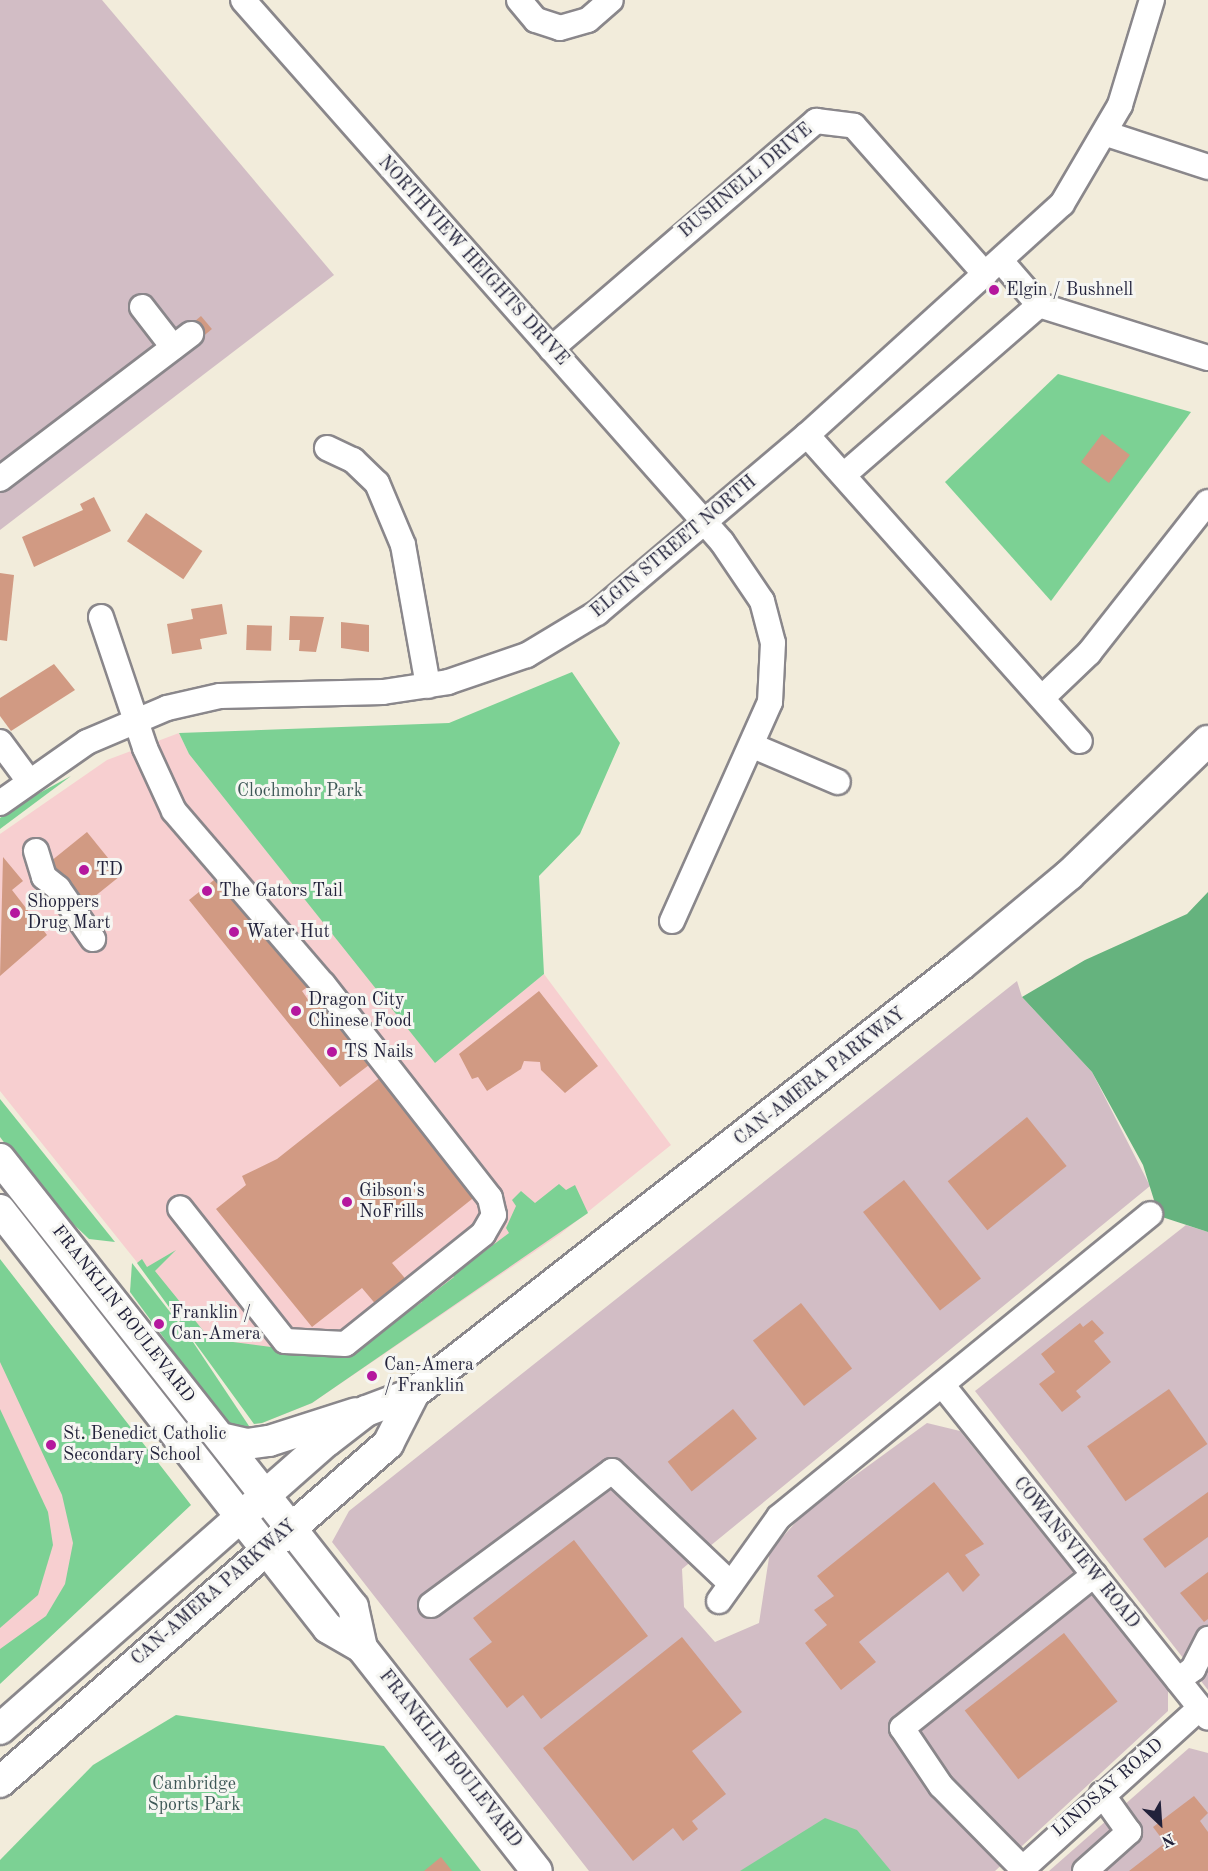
<!DOCTYPE html>
<html>
<head>
<meta charset="utf-8">
<style>
  body { margin:0 }
  #map { position:relative; width:1208px; height:1871px; overflow:hidden; background:#f2ecdb; font-family:"Old Standard TT",serif }
  div>[style] { position:absolute }
  .built>* { inset:0; background:#f7cfd0 }
  .industrial>* { inset:0; background:#d2bdc5 }
  .green>* { inset:0; background:#7cd194 }
  .forest>* { inset:0; background:#65b37e }
  .building>* { inset:0; background:#d19a83; transform-origin:0 0 }
  .roads { filter:drop-shadow(2px 0 #8a878b) drop-shadow(-2px 0 #8a878b) drop-shadow(0 2px #8a878b) drop-shadow(0 -2px #8a878b) }
  .minor>* { height:24px; margin:-12px; padding:0 12px; transform-origin:12px; border-radius:12px; background:#fff }
  .major>* { height:30px; margin:-15px; padding:0 15px; transform-origin:15px; border-radius:15px; background:#fff }
  .dots>* { width:16px; height:16px; translate:-50% -50%; box-sizing:border-box; border:3px solid #f6f6f2; border-radius:50% }
  span { translate:-50% -50%; white-space:nowrap; text-align:center; line-height:1.15; -webkit-text-stroke:6px #f6f6f2; paint-order:stroke }
  .street-label { font-size:18px; color:#22223b }
  .poi-label { font-size:18px; color:#22223b }
  .left { translate:0 -50%; text-align:left }
  .park-label { font-size:18px; color:#3d5756 }
  .north { position:absolute; left:1130px; top:1793px; width:60px; height:60px; -webkit-text-stroke:4px #f6f6f2; paint-order:stroke; rotate:155deg; font-size:16px; font-weight:700; line-height:24px; text-align:center; color:#22223b }
  .north::after { content:''; display:block; margin:auto; width:21px; height:27px; background:#22223b; clip-path:polygon(50% 0,100% 100%,50% 72%,0 100%) }
</style>
</head>
<body>
<div id="map">
  <div class="built">
    <div style="clip-path:polygon(179px 733px,189px 754px,435px 1062px,544px 974px,671px 1145px,559px 1235px,312px 1403px,262px 1423px,254px 1424px,188px 1326px,0 1091px,0 834px,107px 760px)"></div>
    <div style="clip-path:polygon(0 1266px,71px 1356px,89px 1590px,0 1671px)"></div>
  </div>
  <div class="industrial">
    <div style="clip-path:polygon(0 0,102px 0,334px 275px,0 530px)"></div>
    <div style="clip-path:polygon(1017px 981px,1022px 997px,1092px 1072px,1150px 1186px,682px 1569px,684px 1607px,715px 1642px,759px 1623px,770px 1551px,805px 1512px,927px 1423px,960px 1431px,1168px 1689px,1168px 1711px,995px 1871px,589px 1871px,332px 1542px,349px 1511px)"></div>
    <div style="clip-path:polygon(1186px 1225px,1208px 1232px,1208px 1690px,975px 1391px)"></div>
    <div style="clip-path:polygon(1189px 1748px,1208px 1753px,1208px 1871px,1049px 1871px)"></div>
  </div>
  <div class="green">
    <div style="clip-path:polygon(1058px 374px,1191px 412px,1051px 601px,945px 482px)"></div>
    <div style="clip-path:polygon(572px 672px,620px 743px,580px 834px,539px 876px,544px 974px,435px 1063px,189px 754px,179px 733px,449px 723px)"></div>
    <div style="clip-path:polygon(71px 776px,0 829px,0 818px,19px 804px)"></div>
    <div style="clip-path:polygon(0 1099px,115px 1242px,89px 1239px,45px 1197px,0 1137px)"></div>
    <div style="clip-path:polygon(559px 1184px,566px 1190px,575px 1185px,588px 1213px,312px 1403px,262px 1423px,254px 1424px,137px 1263px,142px 1259px,147px 1267px,176px 1250px,155px 1271px,210px 1339px,286px 1349px,285px 1354px,345px 1356px,422px 1302px,419px 1298px,425px 1292px,429px 1296px,454px 1277px,450px 1272px,478px 1250px,481px 1254px,509px 1233px,506px 1228px,516px 1206px,512px 1200px,521px 1191px,535px 1203px)"></div>
    <div style="clip-path:polygon(0 1259px,191px 1505px,0 1684px,0 1649px,46px 1616px,65px 1584px,73px 1543px,62px 1495px,0 1362px)"></div>
    <div style="clip-path:polygon(132px 1263px,191px 1339px,253px 1432px,227px 1424px,130px 1292px)"></div>
    <div style="clip-path:polygon(0 1409px,48px 1512px,53px 1545px,38px 1595px,0 1628px)"></div>
    <div style="clip-path:polygon(176px 1715px,384px 1746px,481px 1871px,0 1871px,0 1860px,93px 1765px)"></div>
    <div style="clip-path:polygon(825px 1818px,857px 1830px,891px 1871px,740px 1871px)"></div>
  </div>
  <div class="forest">
    <div style="clip-path:polygon(1208px 892px,1208px 1232px,1159px 1216px,1143px 1165px,1092px 1072px,1022px 997px,1085px 960px,1187px 914px)"></div>
  </div>
  <div class="building">
    <div style="left:201px;top:316px;width:17px;height:14px;rotate:50deg"></div>
    <div style="left:1102px;top:434px;width:35px;height:35px;rotate:37deg"></div>
    <div style="clip-path:polygon(94px 497px,111px 531px,34px 567px,22px 537px,83px 510px,80px 504px)"></div>
    <div style="left:146px;top:513px;width:68px;height:34px;rotate:34deg"></div>
    <div style="clip-path:polygon(0 573px,14px 575px,7px 641px,0 640px)"></div>
    <div style="clip-path:polygon(222px 604px,227px 634px,200px 639px,202px 649px,172px 654px,167px 624px,193px 619px,191px 609px)"></div>
    <div style="clip-path:polygon(290px 616px,324px 617px,316px 652px,299px 651px,300px 640px,289px 640px)"></div>
    <div style="clip-path:polygon(341px 622px,369px 625px,369px 652px,341px 648px)"></div>
    <div style="left:247px;top:625px;width:25px;height:25px;rotate:2deg"></div>
    <div style="clip-path:polygon(54px 664px,75px 690px,11px 731px,0 716px,0 698px)"></div>
    <div style="left:87px;top:832px;width:55px;height:51px;rotate:51deg"></div>
    <div style="clip-path:polygon(3px 857px,23px 881px,12px 890px,47px 935px,0 976px)"></div>
    <div style="clip-path:polygon(224px 872px,314px 982px,302px 991px,311px 1004px,323px 994px,354px 1034px,348px 1038px,369px 1065px,340px 1087px,189px 900px)"></div>
    <div style="clip-path:polygon(539px 991px,598px 1066px,565px 1093px,541px 1070px,540px 1062px,524px 1061px,521px 1069px,487px 1091px,478px 1077px,472px 1079px,459px 1054px)"></div>
    <div style="clip-path:polygon(382px 1076px,477px 1195px,392px 1263px,409px 1283px,378px 1307px,362px 1288px,312px 1327px,216px 1209px,246px 1185px,242px 1176px,277px 1159px)"></div>
    <div style="left:1027px;top:1117px;width:63px;height:102px;rotate:51deg"></div>
    <div style="left:904px;top:1180px;width:125px;height:52px;rotate:52deg"></div>
    <div style="left:801px;top:1303px;width:83px;height:61px;rotate:52deg"></div>
    <div style="clip-path:polygon(1092px 1320px,1104px 1333px,1094px 1341px,1111px 1362px,1076px 1391px,1081px 1397px,1062px 1412px,1039px 1384px,1055px 1372px,1041px 1354px,1080px 1323px,1083px 1327px)"></div>
    <div style="left:1169px;top:1389px;width:67px;height:100px;rotate:55deg"></div>
    <div style="left:733px;top:1409px;width:38px;height:84px;rotate:51deg"></div>
    <div style="clip-path:polygon(934px 1482px,984px 1544px,965px 1555px,980px 1575px,963px 1592px,948px 1572px,859px 1642px,876px 1662px,841px 1690px,805px 1643px,827px 1625px,814px 1610px,834px 1596px,817px 1576px)"></div>
    <div style="clip-path:polygon(1208px 1492px,1208px 1537px,1165px 1568px,1143px 1539px)"></div>
    <div style="clip-path:polygon(574px 1540px,648px 1636px,541px 1719px,523px 1695px,507px 1708px,469px 1659px,492px 1642px,473px 1618px)"></div>
    <div style="clip-path:polygon(1208px 1572px,1208px 1619px,1204px 1622px,1180px 1593px)"></div>
    <div style="left:1064px;top:1633px;width:87px;height:126px;rotate:52deg"></div>
    <div style="clip-path:polygon(682px 1637px,742px 1712px,692px 1751px,726px 1794px,692px 1821px,698px 1829px,683px 1841px,673px 1828px,633px 1861px,543px 1748px)"></div>
    <div style="clip-path:polygon(1194px 1796px,1208px 1813px,1200px 1821px,1208px 1832px,1208px 1871px,1129px 1871px,1165px 1843px,1153px 1827px)"></div>
    <div style="clip-path:polygon(441px 1857px,452px 1871px,424px 1871px)"></div>
  </div>
  <div class="roads">
    <div class="minor">
      <div style="left:243px;top:0;width:723px;rotate:48.53deg"></div>
      <div style="left:722px;top:542px;width:71px;rotate:55.9deg"></div>
      <div style="left:762px;top:601px;width:43px;rotate:75.3deg"></div>
      <div style="left:773px;top:643px;width:59px;rotate:92.9deg"></div>
      <div style="left:770px;top:702px;width:240px;rotate:114.1deg"></div>
      <div style="left:519px;top:0;width:26px;rotate:50deg"></div>
      <div style="left:536px;top:20px;width:25px;rotate:18deg"></div>
      <div style="left:560px;top:28px;width:29px;rotate:-16deg"></div>
      <div style="left:588px;top:20px;width:30px;rotate:-41deg"></div>
      <div style="left:1107px;top:134px;width:106px;rotate:18.1deg"></div>
      <div style="left:1001px;top:261px;width:58px;rotate:49.2deg"></div>
      <div style="left:1039px;top:305px;width:177px;rotate:17.4deg"></div>
      <div style="left:142px;top:307px;width:51px;rotate:52.2deg"></div>
      <div style="left:551px;top:349px;width:350px;rotate:-40.7deg"></div>
      <div style="left:816px;top:121px;width:38px;rotate:7deg"></div>
      <div style="left:854px;top:126px;width:198px;rotate:48.5deg"></div>
      <div style="left:807px;top:435px;width:410px;rotate:48.3deg"></div>
      <div style="left:327px;top:448px;width:29px;rotate:25deg"></div>
      <div style="left:353px;top:460px;width:33px;rotate:44deg"></div>
      <div style="left:377px;top:483px;width:67px;rotate:67.2deg"></div>
      <div style="left:403px;top:545px;width:143px;rotate:79.9deg"></div>
      <div style="left:846px;top:473px;width:256px;rotate:-41deg"></div>
      <div style="left:0;top:479px;width:240px;rotate:-37.2deg"></div>
      <div style="left:101px;top:617px;width:138px;rotate:71.4deg"></div>
      <div style="left:145px;top:748px;width:69px;rotate:65.3deg"></div>
      <div style="left:174px;top:811px;width:228px;rotate:49.3deg"></div>
      <div style="left:323px;top:984px;width:271px;rotate:52deg"></div>
      <div style="left:490px;top:1198px;width:17px;rotate:77deg"></div>
      <div style="left:494px;top:1215px;width:22px;rotate:120deg"></div>
      <div style="left:483px;top:1234px;width:176px;rotate:141.4deg"></div>
      <div style="left:345px;top:1344px;width:60px;rotate:-177.1deg"></div>
      <div style="left:285px;top:1341px;width:169px;rotate:-128.3deg"></div>
      <div style="left:1043px;top:697px;width:64px;rotate:-43.7deg"></div>
      <div style="left:1089px;top:653px;width:192px;rotate:-51.8deg"></div>
      <div style="left:0;top:742px;width:49px;rotate:53.4deg"></div>
      <div style="left:753px;top:746px;width:92px;rotate:23deg"></div>
      <div style="left:0;top:803px;width:106px;rotate:-35deg"></div>
      <div style="left:87px;top:742px;width:87px;rotate:-23deg"></div>
      <div style="left:167px;top:708px;width:54px;rotate:-12.8deg"></div>
      <div style="left:220px;top:696px;width:163px;rotate:-1.4deg"></div>
      <div style="left:383px;top:692px;width:66px;rotate:-8.7deg"></div>
      <div style="left:448px;top:682px;width:83px;rotate:-18.9deg"></div>
      <div style="left:527px;top:655px;width:82px;rotate:-31deg"></div>
      <div style="left:597px;top:613px;width:275px;rotate:-40.3deg"></div>
      <div style="left:807px;top:435px;width:344px;rotate:-42.2deg"></div>
      <div style="left:1062px;top:204px;width:115px;rotate:-59.6deg"></div>
      <div style="left:1120px;top:105px;width:110px;rotate:-73.1deg"></div>
      <div style="left:36px;top:851px;width:27px;rotate:73deg"></div>
      <div style="left:44px;top:877px;width:18px;rotate:38deg"></div>
      <div style="left:58px;top:888px;width:62px;rotate:55.5deg"></div>
      <div style="left:944px;top:1387px;width:423px;rotate:51.4deg"></div>
      <div style="left:719px;top:1601px;width:103px;rotate:-54.5deg"></div>
      <div style="left:779px;top:1517px;width:479px;rotate:-39.2deg"></div>
      <div style="left:431px;top:1605px;width:225px;rotate:-36.5deg"></div>
      <div style="left:612px;top:1471px;width:164px;rotate:43.5deg"></div>
      <div style="left:1178px;top:1680px;width:19px;rotate:-36deg"></div>
      <div style="left:1193px;top:1669px;width:34px;rotate:-63deg"></div>
      <div style="left:1022px;top:1868px;width:115px;rotate:-134.6deg"></div>
      <div style="left:941px;top:1786px;width:70px;rotate:-123.9deg"></div>
      <div style="left:902px;top:1728px;width:246px;rotate:-38.6deg"></div>
      <div style="left:1020px;top:1871px;width:243px;rotate:-42.2deg"></div>
      <div style="left:1085px;top:1871px;width:59px;rotate:-41.6deg"></div>
      <div style="left:1129px;top:1832px;width:47px;rotate:-125.4deg"></div>
    </div>
    <div class="major">
      <div style="left:0;top:1159px;width:570px;rotate:51.76deg"></div>
      <div style="left:353px;top:1607px;width:42px;rotate:77.6deg"></div>
      <div style="left:0;top:1210px;width:531px;rotate:51.88deg"></div>
      <div style="left:328px;top:1628px;width:39px;rotate:30deg"></div>
      <div style="left:362px;top:1648px;width:283px;rotate:51.9deg"></div>
      <div style="left:221px;top:1438px;width:27px;rotate:13deg"></div>
      <div style="left:247px;top:1444px;width:22px;rotate:-8deg"></div>
      <div style="left:269px;top:1441px;width:91px;rotate:-17.8deg"></div>
      <div style="left:0;top:1729px;width:436px;rotate:-41.4deg"></div>
      <div style="left:327px;top:1441px;width:49px;rotate:-37.6deg"></div>
      <div style="left:366px;top:1411px;width:51px;rotate:-20.6deg"></div>
      <div style="left:414px;top:1393px;width:695px;rotate:-38.04deg"></div>
      <div style="left:961px;top:965px;width:141px;rotate:-39.8deg"></div>
      <div style="left:1069px;top:875px;width:193px;rotate:-44deg"></div>
      <div style="left:0;top:1782px;width:515px;rotate:-41.06deg"></div>
      <div style="left:388px;top:1444px;width:57px;rotate:-63deg"></div>
    </div>
  </div>
  <div class="dots">
    <div style="left:994px;top:290px;background:#b5179e"></div>
    <div style="left:84px;top:870px;background:#b5179e"></div>
    <div style="left:207px;top:891px;background:#b5179e"></div>
    <div style="left:15px;top:913px;background:#b5179e"></div>
    <div style="left:234px;top:932px;background:#b5179e"></div>
    <div style="left:296px;top:1011px;background:#b5179e"></div>
    <div style="left:332px;top:1052px;background:#b5179e"></div>
    <div style="left:347px;top:1202px;background:#b5179e"></div>
    <div style="left:159px;top:1324px;background:#b5179e"></div>
    <div style="left:372px;top:1376px;background:#b5179e"></div>
    <div style="left:51px;top:1445px;background:#b5179e"></div>
  </div>
  <div class="street-label">
    <span style="left:746px;top:181px;rotate:-40deg">BUSHNELL DRIVE</span>
    <span style="left:473px;top:261px;rotate:48deg">NORTHVIEW HEIGHTS DRIVE</span>
    <span style="left:674px;top:547px;rotate:-40deg">ELGIN STREET NORTH</span>
    <span style="left:820px;top:1077px;rotate:-38deg">CAN-AMERA PARKWAY</span>
    <span style="left:123px;top:1314px;rotate:52deg">FRANKLIN BOULEVARD</span>
    <span style="left:1076px;top:1553px;rotate:51deg">COWANSVIEW ROAD</span>
    <span style="left:214px;top:1593px;rotate:-41deg">CAN-AMERA PARKWAY</span>
    <span style="left:450px;top:1759px;rotate:52deg">FRANKLIN BOULEVARD</span>
    <span style="left:1108px;top:1788px;rotate:-41deg">LINDSAY ROAD</span>
  </div>
  <div class="poi-label">
    <span class="left" style="left:1006px;top:290px">Elgin / Bushnell</span>
    <span class="left" style="left:96px;top:870px">TD</span>
    <span class="left" style="left:219px;top:891px">The Gators Tail</span>
    <span class="left" style="left:27px;top:913px">Shoppers<br>Drug Mart</span>
    <span class="left" style="left:246px;top:932px">Water Hut</span>
    <span class="left" style="left:308px;top:1011px">Dragon City<br>Chinese Food</span>
    <span class="left" style="left:344px;top:1052px">TS Nails</span>
    <span class="left" style="left:359px;top:1202px">Gibson's<br>NoFrills</span>
    <span class="left" style="left:171px;top:1324px">Franklin /<br>Can-Amera</span>
    <span class="left" style="left:384px;top:1376px">Can-Amera<br>/ Franklin</span>
    <span class="left" style="left:63px;top:1445px">St. Benedict Catholic<br>Secondary School</span>
  </div>
  <div class="park-label">
    <span style="left:300px;top:791px">Clochmohr Park</span>
    <span style="left:194px;top:1795px">Cambridge<br>Sports Park</span>
  </div>
  <div class="north">N</div>
</div>
</body>
</html>
